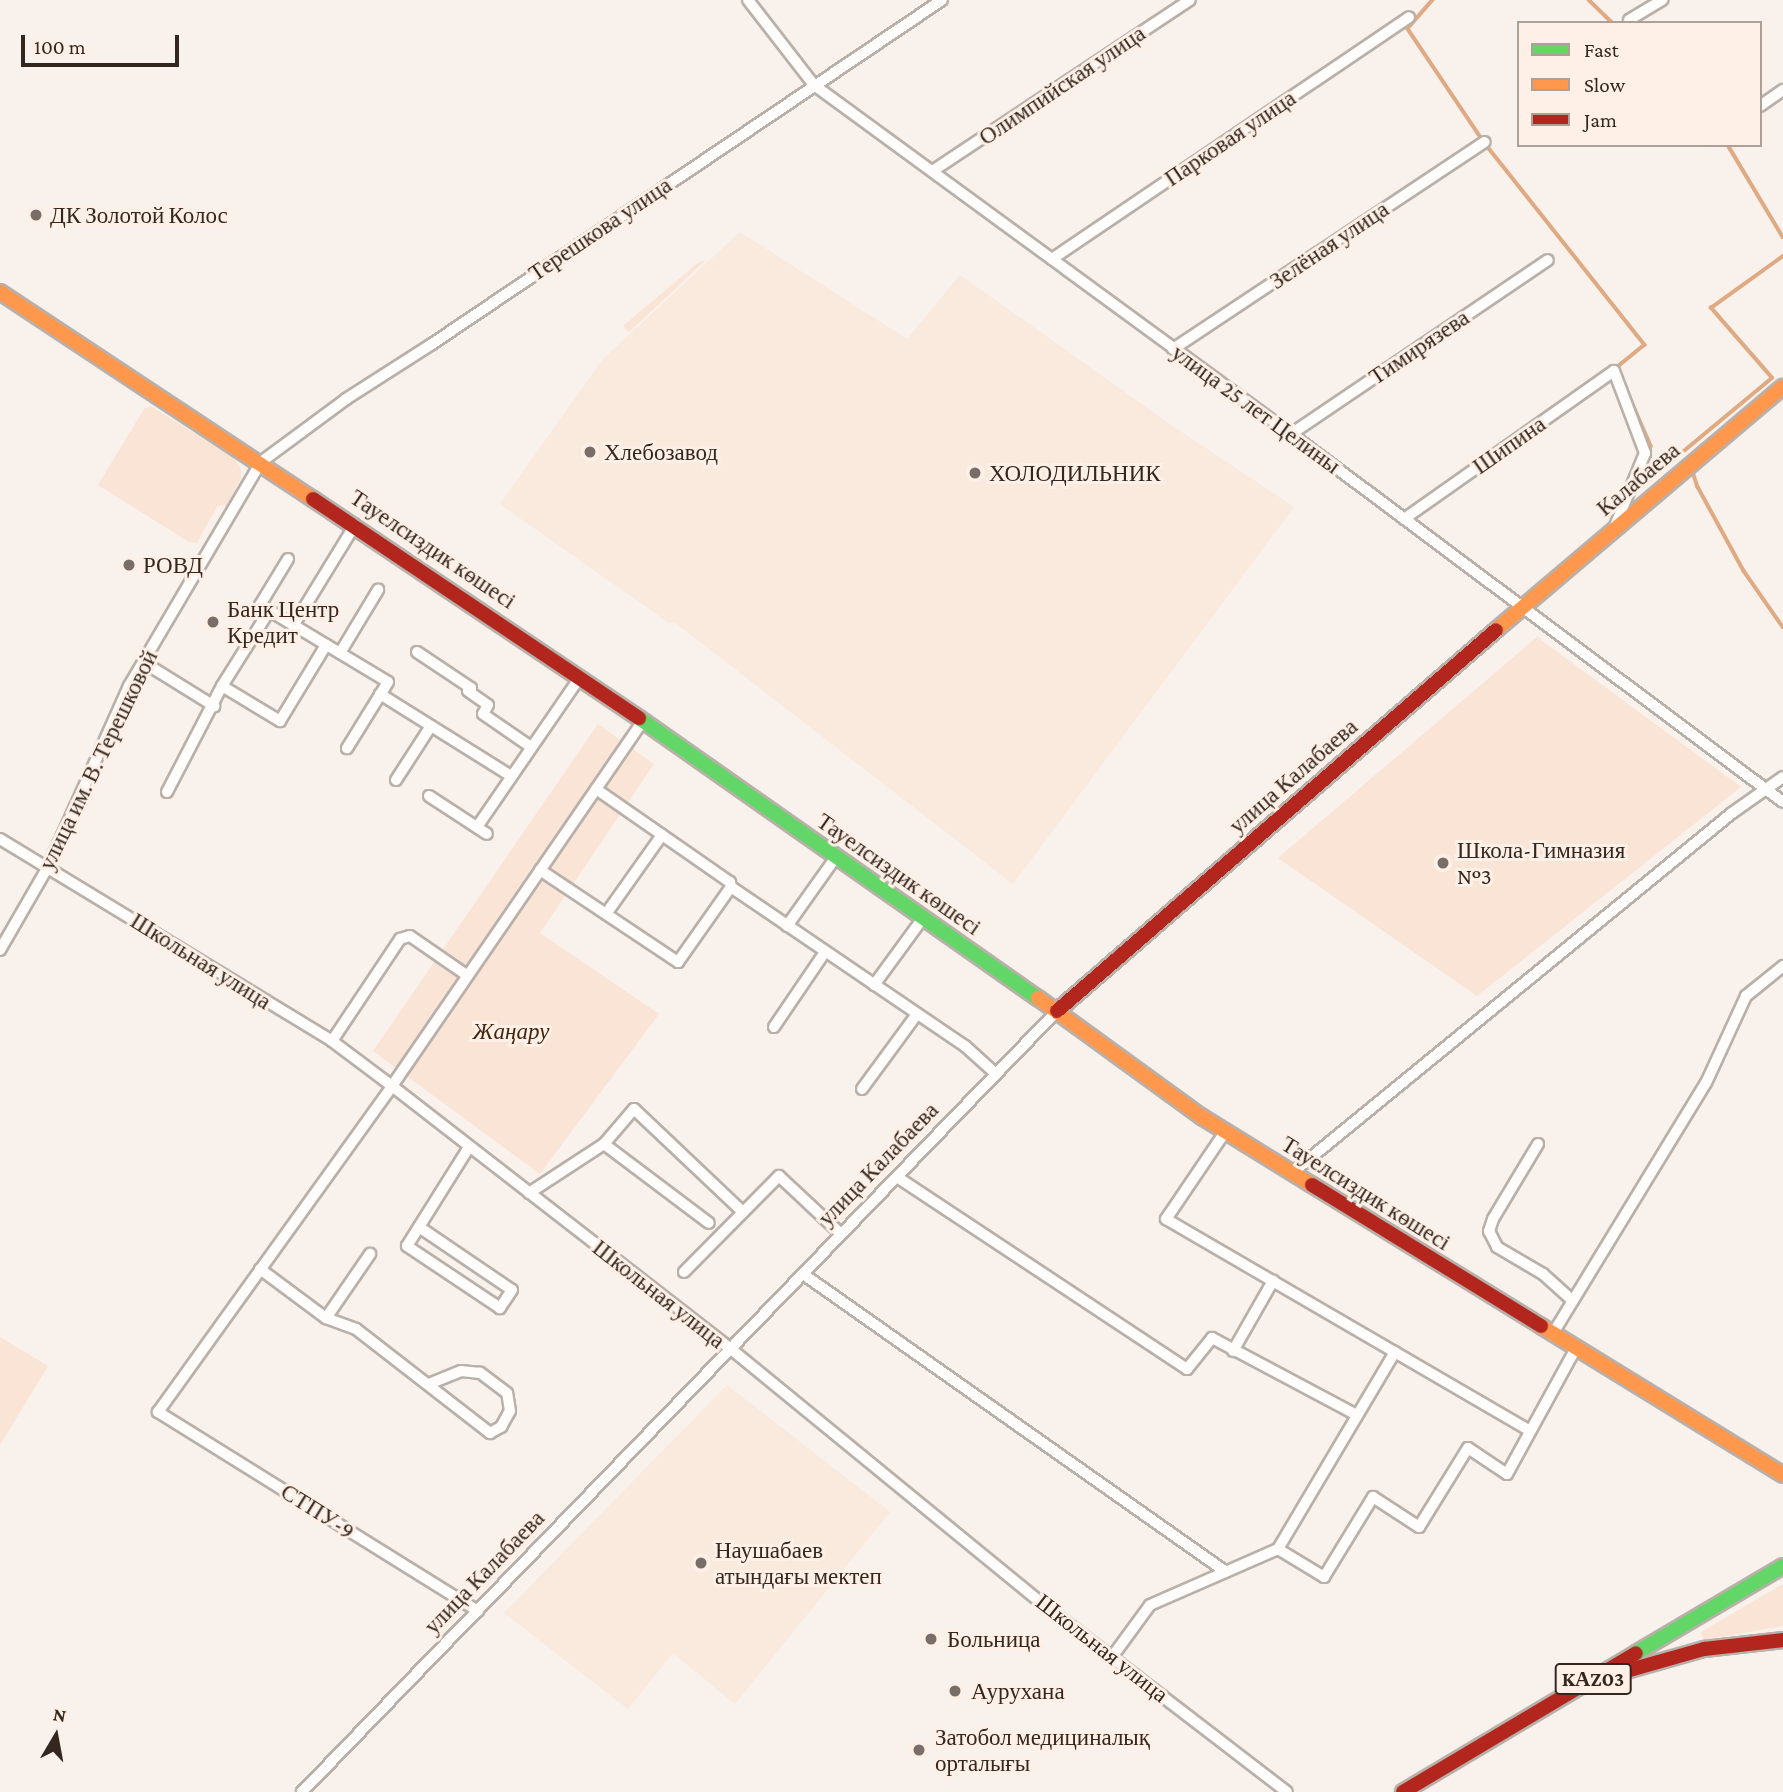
<!DOCTYPE html>
<html>
<head>
<meta charset="utf-8">
<style>
  body { margin:0 }
  #map { position:relative; width:1783px; height:1792px; overflow:hidden; background:#f8f1ec; font-family:"Crimson Pro",serif }
  div>[style] { position:absolute }
  .built>* { inset:0; background:#fae9dd }
  .green>* { inset:0; background:#fae4d5 }
  .stream>* { height:3.5px; margin:-1.75px; padding:0 1.75px; transform-origin:1.75px; border-radius:1.75px; background:#dfa982 }
  .roads { filter:drop-shadow(2px 0 #b8b0a9) drop-shadow(-2px 0 #b8b0a9) drop-shadow(0 2px #b8b0a9) drop-shadow(0 -2px #b8b0a9) }
  .street>* { height:10px; margin:-5px; padding:0 5px; transform-origin:5px; border-radius:5px; background:#fefdfc }
  .fast>* { height:14px; margin:-7px; padding:0 7px; transform-origin:7px; border-radius:7px; background:#63d668 }
  .slow>* { height:14px; margin:-7px; padding:0 7px; transform-origin:7px; border-radius:7px; background:#ff974d }
  .jam>* { height:14px; margin:-7px; padding:0 7px; transform-origin:7px; border-radius:7px; background:#b3261e }
  .dots>* { width:19px; height:19px; translate:-50% -50%; box-sizing:border-box; border:4px solid #fef0e6; border-radius:50% }
  span { translate:-50% -50%; white-space:nowrap; text-align:center; line-height:1.15; -webkit-text-stroke:6px #fef0e6; paint-order:stroke }
  .shield-label span { padding:2px 5px; background:#fef0e6; border:2px solid; border-radius:5px; -webkit-text-stroke-width:0 }
  .shield-label { font-size:21px; color:#34271f; font-weight:700 }
  .street-label { font-size:23px; color:#34271f }
  .poi-label { font-size:23px; color:#34271f }
  .left { translate:0 -50%; text-align:left }
  .park-label { font-size:23px; color:#43250e; font-style:italic }
  .legend { position:absolute; left:1517px; top:21px; width:245px; height:126px; box-sizing:border-box; background:#fef0e6; border:2px solid #ada096; margin:0; padding:9px 12px; list-style:none; font-size:21px; color:#34271f }
  .legend li { display:flex; align-items:center; gap:14px; height:35px }
  .legend b { width:35px; border:2px solid #ada096 }
  .north { position:absolute; left:21px; top:1701px; width:70px; height:70px; -webkit-text-stroke:5px #fef0e6; paint-order:stroke; rotate:10deg; font-size:19px; font-weight:700; line-height:28px; text-align:center; color:#34271f }
  .north::after { content:''; display:block; margin:auto; width:24px; height:32px; background:#34271f; clip-path:polygon(50% 0,100% 100%,50% 72%,0 100%) }
  .scale { position:absolute; left:21px; top:35px; width:158px; height:32px; box-sizing:border-box; border:4px solid #34271f; border-top:0; padding-left:9px; font-size:21px; line-height:24px; white-space:nowrap; color:#34271f; -webkit-text-stroke:5px #fef0e6; paint-order:stroke }
</style>
</head>
<body>
<div id="map">
  <div class="built">
    <div style="clip-path:polygon(740px 232px,907px 339px,960px 275px,1174px 427px,1294px 507px,1013px 884px,674px 622px,669px 623px,500px 504px,603px 359px)"></div>
    <div style="clip-path:polygon(727px 1385px,890px 1512px,735px 1704px,673px 1653px,628px 1709px,504px 1613px)"></div>
  </div>
  <div class="green">
    <div style="clip-path:polygon(705px 261px,629px 332px,623px 326px,699px 262px)"></div>
    <div style="clip-path:polygon(150px 406px,233px 457px,241px 469px,241px 478px,226px 506px,218px 505px,197px 543px,189px 542px,98px 485px,144px 409px)"></div>
    <div style="clip-path:polygon(1537px 637px,1741px 787px,1477px 996px,1278px 858px)"></div>
    <div style="clip-path:polygon(598px 724px,654px 764px,540px 933px,659px 1014px,540px 1174px,373px 1051px)"></div>
    <div style="clip-path:polygon(0 1337px,48px 1366px,0 1445px)"></div>
    <div style="clip-path:polygon(1783px 1584px,1783px 1626px,1704px 1640px,1701px 1632px)"></div>
  </div>
  <div class="stream">
    <div style="left:1433px;top:0;width:38px;rotate:131deg"></div>
    <div style="left:1408px;top:29px;width:136px;rotate:56.1deg"></div>
    <div style="left:1484px;top:142px;width:259px;rotate:51.6deg"></div>
    <div style="left:1645px;top:345px;width:36px;rotate:141deg"></div>
    <div style="left:1617px;top:368px;width:4px;rotate:63deg"></div>
    <div style="left:1589px;top:0;width:33px;rotate:44deg"></div>
    <div style="left:1728px;top:145px;width:107px;rotate:59.1deg"></div>
    <div style="left:1622px;top:379px;width:73px;rotate:66.6deg"></div>
    <div style="left:1651px;top:446px;width:40px;rotate:102deg"></div>
    <div style="left:1692px;top:469px;width:19px;rotate:72deg"></div>
    <div style="left:1698px;top:487px;width:96px;rotate:61.3deg"></div>
    <div style="left:1744px;top:571px;width:68px;rotate:55.1deg"></div>
    <div style="left:1644px;top:484px;width:166px;rotate:-39.6deg"></div>
    <div style="left:1772px;top:378px;width:93px;rotate:-131.1deg"></div>
    <div style="left:1711px;top:308px;width:89px;rotate:-35.8deg"></div>
  </div>
  <div class="roads">
    <div class="street">
      <div style="left:748px;top:0;width:108px;rotate:52.2deg"></div>
      <div style="left:814px;top:85px;width:591px;rotate:36.19deg"></div>
      <div style="left:1291px;top:434px;width:614px;rotate:36.8deg"></div>
      <div style="left:1629px;top:20px;width:39px;rotate:-31deg"></div>
      <div style="left:1760px;top:106px;width:28px;rotate:-35deg"></div>
      <div style="left:934px;top:170px;width:307px;rotate:-33.6deg"></div>
      <div style="left:1052px;top:259px;width:431px;rotate:-34.1deg"></div>
      <div style="left:1173px;top:349px;width:374px;rotate:-33.6deg"></div>
      <div style="left:1291px;top:434px;width:310px;rotate:-34.1deg"></div>
      <div style="left:1404px;top:519px;width:257px;rotate:-35.2deg"></div>
      <div style="left:1614px;top:371px;width:88px;rotate:69.3deg"></div>
      <div style="left:1645px;top:453px;width:79px;rotate:112.3deg"></div>
      <div style="left:288px;top:559px;width:54px;rotate:121.3deg"></div>
      <div style="left:260px;top:605px;width:149px;rotate:31deg"></div>
      <div style="left:388px;top:682px;width:78px;rotate:121.8deg"></div>
      <div style="left:293px;top:626px;width:119px;rotate:-58.5deg"></div>
      <div style="left:417px;top:652px;width:65px;rotate:33.7deg"></div>
      <div style="left:471px;top:688px;width:4px;rotate:135deg"></div>
      <div style="left:468px;top:691px;width:24px;rotate:35deg"></div>
      <div style="left:488px;top:705px;width:10px;rotate:119deg"></div>
      <div style="left:483px;top:714px;width:58px;rotate:34.5deg"></div>
      <div style="left:340px;top:653px;width:74px;rotate:-58.9deg"></div>
      <div style="left:143px;top:662px;width:84px;rotate:31.8deg"></div>
      <div style="left:222px;top:686px;width:68px;rotate:31.1deg"></div>
      <div style="left:280px;top:721px;width:89px;rotate:-58.8deg"></div>
      <div style="left:380px;top:694px;width:155px;rotate:32deg"></div>
      <div style="left:396px;top:780px;width:64px;rotate:-57.1deg"></div>
      <div style="left:596px;top:789px;width:163px;rotate:34.8deg"></div>
      <div style="left:730px;top:882px;width:5px;rotate:79deg"></div>
      <div style="left:731px;top:887px;width:283px;rotate:34.2deg"></div>
      <div style="left:965px;top:1046px;width:42px;rotate:42.1deg"></div>
      <div style="left:167px;top:792px;width:119px;rotate:-62.6deg"></div>
      <div style="left:222px;top:686px;width:89px;rotate:-57.9deg"></div>
      <div style="left:429px;top:796px;width:69px;rotate:33.2deg"></div>
      <div style="left:477px;top:827px;width:182px;rotate:-55.5deg"></div>
      <div style="left:0;top:839px;width:389px;rotate:31.3deg"></div>
      <div style="left:332px;top:1041px;width:75px;rotate:36.9deg"></div>
      <div style="left:392px;top:1086px;width:429px;rotate:37.8deg"></div>
      <div style="left:731px;top:1349px;width:424px;rotate:39.3deg"></div>
      <div style="left:1059px;top:1617px;width:287px;rotate:37.5deg"></div>
      <div style="left:540px;top:870px;width:166px;rotate:33.7deg"></div>
      <div style="left:678px;top:962px;width:92px;rotate:-54.8deg"></div>
      <div style="left:606px;top:914px;width:97px;rotate:-54.7deg"></div>
      <div style="left:787px;top:926px;width:85px;rotate:-54.6deg"></div>
      <div style="left:0;top:950px;width:96px;rotate:-60deg"></div>
      <div style="left:48px;top:867px;width:198px;rotate:-65.9deg"></div>
      <div style="left:129px;top:686px;width:260px;rotate:-59.5deg"></div>
      <div style="left:261px;top:462px;width:106px;rotate:-36.5deg"></div>
      <div style="left:346px;top:399px;width:102px;rotate:-32.6deg"></div>
      <div style="left:432px;top:344px;width:615px;rotate:-34deg"></div>
      <div style="left:874px;top:985px;width:83px;rotate:-53.8deg"></div>
      <div style="left:774px;top:1027px;width:91px;rotate:-55.8deg"></div>
      <div style="left:332px;top:1041px;width:123px;rotate:-56.3deg"></div>
      <div style="left:400px;top:939px;width:10px;rotate:-17deg"></div>
      <div style="left:410px;top:936px;width:70px;rotate:34.6deg"></div>
      <div style="left:862px;top:1089px;width:93px;rotate:-53.7deg"></div>
      <div style="left:1225px;top:1132px;width:105px;rotate:124.1deg"></div>
      <div style="left:1166px;top:1219px;width:421px;rotate:30.2deg"></div>
      <div style="left:604px;top:1144px;width:131px;rotate:37deg"></div>
      <div style="left:1538px;top:1144px;width:87px;rotate:121deg"></div>
      <div style="left:1493px;top:1219px;width:13px;rotate:108deg"></div>
      <div style="left:1489px;top:1231px;width:18px;rotate:63deg"></div>
      <div style="left:1497px;top:1247px;width:53px;rotate:30.4deg"></div>
      <div style="left:1543px;top:1274px;width:40px;rotate:42deg"></div>
      <div style="left:1292px;top:1173px;width:569px;rotate:-39.29deg"></div>
      <div style="left:1732px;top:813px;width:62px;rotate:-35.2deg"></div>
      <div style="left:897px;top:1177px;width:348px;rotate:33.5deg"></div>
      <div style="left:1187px;top:1369px;width:40px;rotate:-51deg"></div>
      <div style="left:1212px;top:1338px;width:164px;rotate:28deg"></div>
      <div style="left:529px;top:1193px;width:90px;rotate:-33.2deg"></div>
      <div style="left:604px;top:1144px;width:46px;rotate:-49.4deg"></div>
      <div style="left:634px;top:1109px;width:150px;rotate:43.4deg"></div>
      <div style="left:419px;top:1227px;width:112px;rotate:34.1deg"></div>
      <div style="left:512px;top:1290px;width:22px;rotate:124deg"></div>
      <div style="left:500px;top:1308px;width:112px;rotate:-146.3deg"></div>
      <div style="left:407px;top:1246px;width:117px;rotate:-57.9deg"></div>
      <div style="left:260px;top:1269px;width:82px;rotate:36.6deg"></div>
      <div style="left:326px;top:1318px;width:32px;rotate:20deg"></div>
      <div style="left:356px;top:1329px;width:170px;rotate:37.8deg"></div>
      <div style="left:490px;top:1433px;width:13px;rotate:-29deg"></div>
      <div style="left:501px;top:1427px;width:18px;rotate:-61deg"></div>
      <div style="left:510px;top:1411px;width:18px;rotate:-99deg"></div>
      <div style="left:507px;top:1393px;width:34px;rotate:-143deg"></div>
      <div style="left:480px;top:1373px;width:19px;rotate:-174deg"></div>
      <div style="left:461px;top:1371px;width:35px;rotate:158deg"></div>
      <div style="left:684px;top:1272px;width:135px;rotate:-45.3deg"></div>
      <div style="left:779px;top:1176px;width:85px;rotate:43.1deg"></div>
      <div style="left:803px;top:1274px;width:517px;rotate:35.16deg"></div>
      <div style="left:326px;top:1318px;width:78px;rotate:-55.5deg"></div>
      <div style="left:1552px;top:1335px;width:295px;rotate:-58.6deg"></div>
      <div style="left:1706px;top:1083px;width:96px;rotate:-65.3deg"></div>
      <div style="left:1746px;top:996px;width:48px;rotate:-39deg"></div>
      <div style="left:1233px;top:1351px;width:81px;rotate:-60.3deg"></div>
      <div style="left:1278px;top:1549px;width:54px;rotate:31.3deg"></div>
      <div style="left:1324px;top:1577px;width:94px;rotate:-58.5deg"></div>
      <div style="left:1373px;top:1497px;width:55px;rotate:33.1deg"></div>
      <div style="left:1419px;top:1527px;width:93px;rotate:-58.2deg"></div>
      <div style="left:1468px;top:1448px;width:47px;rotate:33.7deg"></div>
      <div style="left:1507px;top:1474px;width:141px;rotate:-61.3deg"></div>
      <div style="left:478px;top:1611px;width:377px;rotate:-148.1deg"></div>
      <div style="left:158px;top:1412px;width:401px;rotate:-54.3deg"></div>
      <div style="left:392px;top:1086px;width:443px;rotate:-55.5deg"></div>
      <div style="left:1112px;top:1657px;width:64px;rotate:-53.8deg"></div>
      <div style="left:1150px;top:1605px;width:140px;rotate:-23.6deg"></div>
      <div style="left:1278px;top:1549px;width:229px;rotate:-59.3deg"></div>
      <div style="left:302px;top:1792px;width:1086px;rotate:-45.97deg"></div>
    </div>
    <div class="fast">
      <div style="left:639px;top:718px;width:487px;rotate:35.1deg"></div>
      <div style="left:1636px;top:1653px;width:171px;rotate:-30.6deg"></div>
    </div>
    <div class="slow">
      <div style="left:0;top:292px;width:375px;rotate:33.5deg"></div>
      <div style="left:1496px;top:630px;width:376px;rotate:-40.3deg"></div>
      <div style="left:1038px;top:998px;width:203px;rotate:36deg"></div>
      <div style="left:1202px;top:1117px;width:129px;rotate:31.7deg"></div>
      <div style="left:1541px;top:1326px;width:284px;rotate:31.6deg"></div>
    </div>
    <div class="jam">
      <div style="left:313px;top:499px;width:393px;rotate:33.9deg"></div>
      <div style="left:1057px;top:1011px;width:581px;rotate:-40.95deg"></div>
      <div style="left:1312px;top:1185px;width:269px;rotate:31.6deg"></div>
      <div style="left:1612px;top:1675px;width:96px;rotate:-15.8deg"></div>
      <div style="left:1704px;top:1649px;width:80px;rotate:-6.5deg"></div>
      <div style="left:1403px;top:1792px;width:271px;rotate:-30.8deg"></div>
    </div>
  </div>
  <div class="dots">
    <div style="left:36px;top:215px;background:#796e67"></div>
    <div style="left:590px;top:452px;background:#796e67"></div>
    <div style="left:975px;top:473px;background:#796e67"></div>
    <div style="left:129px;top:565px;background:#796e67"></div>
    <div style="left:213px;top:622px;background:#796e67"></div>
    <div style="left:1443px;top:863px;background:#796e67"></div>
    <div style="left:701px;top:1563px;background:#796e67"></div>
    <div style="left:931px;top:1639px;background:#796e67"></div>
    <div style="left:955px;top:1691px;background:#796e67"></div>
    <div style="left:919px;top:1750px;background:#796e67"></div>
  </div>
  <div class="shield-label">
    <span style="left:1593px;top:1679px">KАZ03</span>
  </div>
  <div class="street-label">
    <span style="left:1062px;top:85px;rotate:-34deg">Олимпийская улица</span>
    <span style="left:1230px;top:138px;rotate:-34deg">Парковая улица</span>
    <span style="left:600px;top:229px;rotate:-34deg">Терешкова улица</span>
    <span style="left:1329px;top:245px;rotate:-34deg">Зелёная улица</span>
    <span style="left:1419px;top:347px;rotate:-34deg">Тимирязева</span>
    <span style="left:1256px;top:409px;rotate:36deg">улица 25 лет Целины</span>
    <span style="left:1509px;top:445px;rotate:-35deg">Шипина</span>
    <span style="left:1638px;top:479px;rotate:-40deg">Калабаева</span>
    <span style="left:433px;top:549px;rotate:34deg">Тауелсиздик көшесі</span>
    <span style="left:98px;top:760px;rotate:-64deg">улица им. В. Терешковой</span>
    <span style="left:1293px;top:776px;rotate:-41deg">улица Калабаева</span>
    <span style="left:899px;top:874px;rotate:35deg">Тауелсиздик көшесі</span>
    <span style="left:201px;top:961px;rotate:32deg">Школьная улица</span>
    <span style="left:878px;top:1164px;rotate:-46deg">улица Калабаева</span>
    <span style="left:1366px;top:1193px;rotate:32deg">Тауелсиздик көшесі</span>
    <span style="left:659px;top:1294px;rotate:38deg">Школьная улица</span>
    <span style="left:318px;top:1511px;rotate:32deg">СТПУ-9</span>
    <span style="left:484px;top:1572px;rotate:-46deg">улица Калабаева</span>
    <span style="left:1102px;top:1648px;rotate:38deg">Школьная улица</span>
  </div>
  <div class="poi-label">
    <span class="left" style="left:50px;top:215px">ДК Золотой Колос</span>
    <span class="left" style="left:604px;top:452px">Хлебозавод</span>
    <span class="left" style="left:989px;top:473px">ХОЛОДИЛЬНИК</span>
    <span class="left" style="left:143px;top:565px">РОВД</span>
    <span class="left" style="left:227px;top:622px">Банк Центр<br>Кредит</span>
    <span class="left" style="left:1457px;top:863px">Школа-Гимназия<br>№3</span>
    <span class="left" style="left:715px;top:1563px">Наушабаев<br>атындағы мектеп</span>
    <span class="left" style="left:947px;top:1639px">Больница</span>
    <span class="left" style="left:971px;top:1691px">Аурухана</span>
    <span class="left" style="left:935px;top:1750px">Затобол медициналық<br>орталығы</span>
  </div>
  <div class="park-label">
    <span style="left:511px;top:1031px">Жаңару</span>
  </div>
  <ul class="legend">
  <li><b style="height:9px;background:#63d668"></b>Fast</li>
  <li><b style="height:9px;background:#ff974d"></b>Slow</li>
  <li><b style="height:9px;background:#b3261e"></b>Jam</li>
  </ul>
  <div class="north">N</div>
  <div class="scale">100 m</div>
</div>
</body>
</html>
